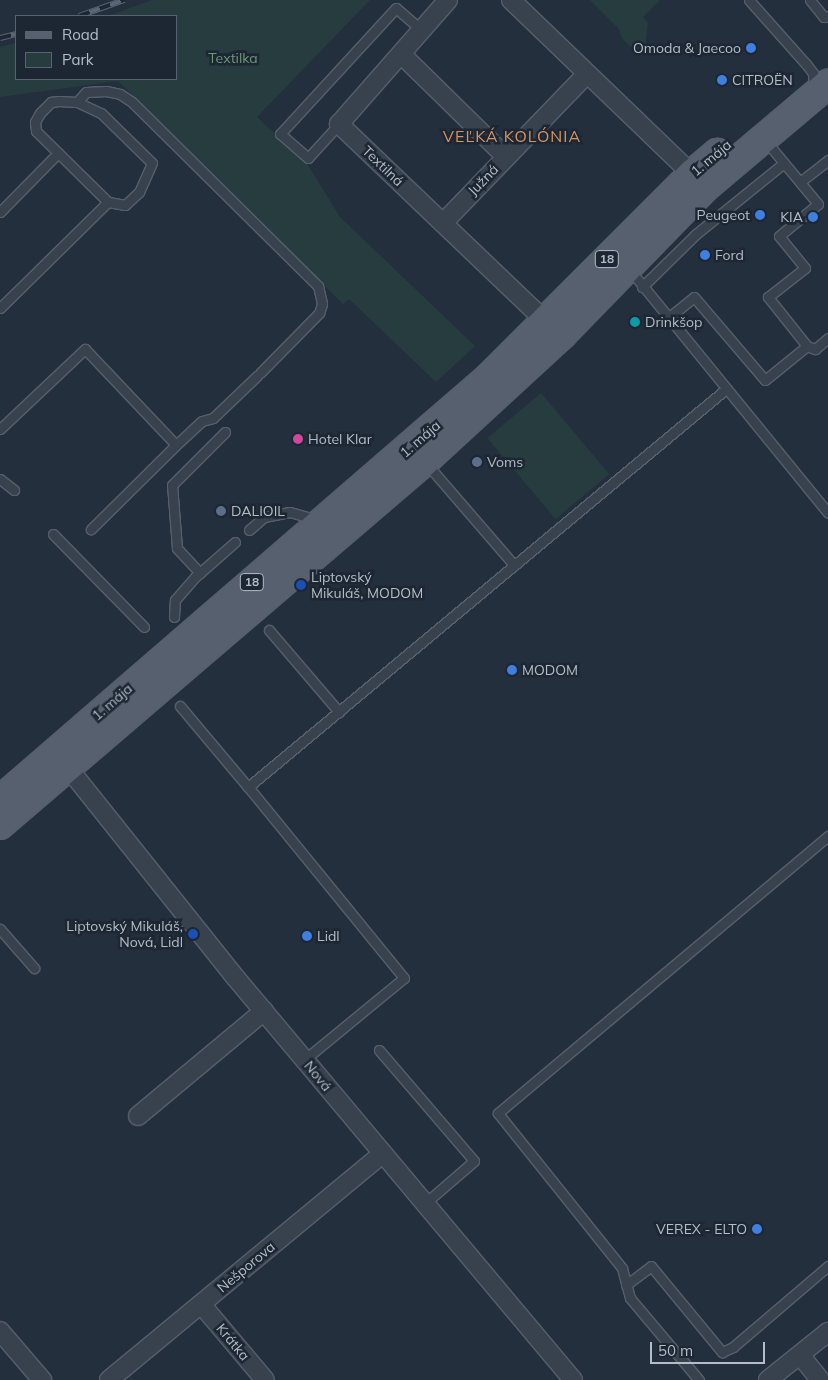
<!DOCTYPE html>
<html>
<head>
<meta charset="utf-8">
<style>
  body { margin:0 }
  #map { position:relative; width:828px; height:1380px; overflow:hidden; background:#242f3e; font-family:Mulish,sans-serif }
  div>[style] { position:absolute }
  .green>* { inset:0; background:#263c3f; transform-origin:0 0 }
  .roads { filter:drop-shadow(1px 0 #565f6c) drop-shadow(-1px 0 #565f6c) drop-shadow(0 1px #565f6c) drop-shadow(0 -1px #565f6c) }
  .lane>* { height:9px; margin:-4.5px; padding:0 4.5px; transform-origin:4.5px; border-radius:4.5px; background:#38414e }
  .street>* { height:18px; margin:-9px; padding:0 9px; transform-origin:9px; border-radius:9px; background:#38414e }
  .primary>* { height:28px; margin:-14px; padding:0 14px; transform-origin:14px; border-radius:14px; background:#56606e }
  .rail>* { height:5.5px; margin-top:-2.75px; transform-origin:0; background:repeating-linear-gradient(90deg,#1d2633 0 11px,#5a6575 0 22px); box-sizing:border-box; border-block:1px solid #5a6575 }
  .dots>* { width:14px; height:14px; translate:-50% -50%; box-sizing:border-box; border:2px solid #1d2633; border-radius:50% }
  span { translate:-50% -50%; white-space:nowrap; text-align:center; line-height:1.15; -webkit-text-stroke:5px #1d2633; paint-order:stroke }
  .shield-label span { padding:1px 4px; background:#1d2633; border:1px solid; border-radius:4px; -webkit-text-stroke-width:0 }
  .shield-label { font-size:12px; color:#b4bcc9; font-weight:700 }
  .poi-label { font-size:14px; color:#b4bcc9 }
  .right { translate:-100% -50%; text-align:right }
  .left { translate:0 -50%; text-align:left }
  .park-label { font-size:14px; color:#6b9a76 }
  .street-label { font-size:14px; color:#b4bcc9 }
  .quarter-label { font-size:16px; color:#d59563; letter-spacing:1px }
  .legend { position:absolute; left:15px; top:15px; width:162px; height:65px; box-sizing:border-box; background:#1d2633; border:1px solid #59626f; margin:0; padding:6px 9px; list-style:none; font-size:15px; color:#b4bcc9 }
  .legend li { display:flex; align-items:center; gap:10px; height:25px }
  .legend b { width:25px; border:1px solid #59626f }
  .scale { position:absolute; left:650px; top:1342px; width:115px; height:22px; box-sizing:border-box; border:2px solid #b4bcc9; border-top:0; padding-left:6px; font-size:15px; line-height:18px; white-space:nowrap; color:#b4bcc9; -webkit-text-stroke:4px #1d2633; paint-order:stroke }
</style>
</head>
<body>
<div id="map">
  <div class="green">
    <div style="clip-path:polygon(152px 0,370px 0,257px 117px,308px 165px,340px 217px,475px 346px,436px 382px,349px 299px,343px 304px,118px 81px,0 97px,0 47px,16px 43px,16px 79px,176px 79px,176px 16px,108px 16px)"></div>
    <div style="clip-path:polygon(590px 0,660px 0,643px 17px,648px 23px,645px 47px,638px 54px,622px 38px,619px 29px)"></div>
    <div style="left:541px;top:393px;width:106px;height:70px;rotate:50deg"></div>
  </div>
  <div class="roads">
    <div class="lane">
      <div style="left:749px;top:0;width:86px;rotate:48.3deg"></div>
      <div style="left:806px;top:64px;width:11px;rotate:52deg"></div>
      <div style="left:813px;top:73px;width:17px;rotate:87deg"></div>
      <div style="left:810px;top:0;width:22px;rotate:51deg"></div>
      <div style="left:824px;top:17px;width:4px;rotate:-14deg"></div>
      <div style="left:59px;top:101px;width:18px;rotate:3deg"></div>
      <div style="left:77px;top:102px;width:26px;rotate:25deg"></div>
      <div style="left:101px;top:113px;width:71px;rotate:44.4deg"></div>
      <div style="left:152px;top:163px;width:32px;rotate:114deg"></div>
      <div style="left:139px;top:192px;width:19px;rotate:137deg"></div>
      <div style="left:125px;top:205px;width:17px;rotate:-170deg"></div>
      <div style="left:108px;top:202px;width:101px;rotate:-135.4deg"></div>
      <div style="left:36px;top:131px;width:9px;rotate:-96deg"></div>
      <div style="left:35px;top:122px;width:10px;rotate:-61deg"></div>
      <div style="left:40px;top:113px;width:16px;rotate:-45deg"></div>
      <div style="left:51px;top:102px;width:8px;rotate:-7deg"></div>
      <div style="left:77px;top:102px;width:13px;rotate:-48deg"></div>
      <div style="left:86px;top:92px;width:20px;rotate:-3deg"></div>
      <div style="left:106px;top:91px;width:14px;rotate:12deg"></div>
      <div style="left:120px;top:94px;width:14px;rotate:34deg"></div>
      <div style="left:132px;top:102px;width:262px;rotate:44.7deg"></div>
      <div style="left:318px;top:286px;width:18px;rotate:77deg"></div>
      <div style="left:322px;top:304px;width:9px;rotate:108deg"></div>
      <div style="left:319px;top:313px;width:83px;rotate:134.5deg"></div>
      <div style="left:339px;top:124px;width:46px;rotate:132.4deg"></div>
      <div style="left:308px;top:158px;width:37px;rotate:-139deg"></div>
      <div style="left:280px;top:134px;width:171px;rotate:-47.4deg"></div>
      <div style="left:396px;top:8px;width:33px;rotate:41deg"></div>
      <div style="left:800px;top:182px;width:36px;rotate:-38deg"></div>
      <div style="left:0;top:212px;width:83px;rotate:-45.5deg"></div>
      <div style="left:630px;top:270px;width:313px;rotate:50.8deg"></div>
      <div style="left:642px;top:287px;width:76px;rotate:-44.5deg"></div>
      <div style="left:696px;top:234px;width:113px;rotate:-38.9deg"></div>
      <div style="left:0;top:308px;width:151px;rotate:-44.5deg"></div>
      <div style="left:668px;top:318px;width:33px;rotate:-39deg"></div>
      <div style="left:694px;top:297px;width:109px;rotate:49.5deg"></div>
      <div style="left:765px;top:380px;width:54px;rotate:-39deg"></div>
      <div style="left:807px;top:346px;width:63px;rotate:-128.5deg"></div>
      <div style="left:768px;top:297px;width:47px;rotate:-38.1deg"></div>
      <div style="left:805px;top:268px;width:41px;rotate:-129.1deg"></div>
      <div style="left:779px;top:236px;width:50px;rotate:-39.4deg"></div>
      <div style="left:818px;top:204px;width:83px;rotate:-129.6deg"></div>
      <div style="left:807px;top:346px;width:9px;rotate:21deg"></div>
      <div style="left:815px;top:349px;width:17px;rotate:-40deg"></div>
      <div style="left:0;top:429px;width:117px;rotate:-43.3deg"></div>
      <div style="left:85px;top:349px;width:132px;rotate:46.5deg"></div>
      <div style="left:176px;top:445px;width:120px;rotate:135.3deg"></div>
      <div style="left:176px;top:445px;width:35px;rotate:-43deg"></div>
      <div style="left:202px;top:421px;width:11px;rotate:-15deg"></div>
      <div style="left:213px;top:418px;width:61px;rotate:-43.7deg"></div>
      <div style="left:426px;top:463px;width:135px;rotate:49.2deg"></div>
      <div style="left:0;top:479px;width:18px;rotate:38deg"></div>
      <div style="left:249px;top:530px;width:20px;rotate:-41deg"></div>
      <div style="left:264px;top:517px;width:26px;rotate:-11deg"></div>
      <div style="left:290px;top:512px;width:22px;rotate:16deg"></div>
      <div style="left:311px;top:518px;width:8px;rotate:50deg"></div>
      <div style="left:53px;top:534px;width:130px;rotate:45.6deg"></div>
      <div style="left:200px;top:573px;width:34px;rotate:-133deg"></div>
      <div style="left:177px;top:548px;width:63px;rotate:-94.5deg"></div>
      <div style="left:172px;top:485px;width:75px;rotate:-45deg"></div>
      <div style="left:174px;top:617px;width:17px;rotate:-87deg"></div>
      <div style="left:175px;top:600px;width:30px;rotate:-49deg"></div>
      <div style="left:195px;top:577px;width:53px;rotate:-41.2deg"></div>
      <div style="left:269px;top:630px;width:108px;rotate:49.5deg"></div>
      <div style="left:180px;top:706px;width:106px;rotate:50deg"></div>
      <div style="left:0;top:929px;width:52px;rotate:48.9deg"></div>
      <div style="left:379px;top:1050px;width:146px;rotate:49.4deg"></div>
      <div style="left:474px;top:1161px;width:66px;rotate:139.3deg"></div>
      <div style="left:304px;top:1060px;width:129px;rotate:-39.4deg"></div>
      <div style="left:404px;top:978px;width:247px;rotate:-129.2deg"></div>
      <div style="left:248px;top:787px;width:623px;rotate:-39.79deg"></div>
      <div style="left:626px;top:1285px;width:31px;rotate:-37deg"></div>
      <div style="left:651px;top:1266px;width:112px;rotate:50.5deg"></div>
      <div style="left:722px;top:1352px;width:12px;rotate:-24deg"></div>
      <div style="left:733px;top:1347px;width:125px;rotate:-40.5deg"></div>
      <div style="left:699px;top:1380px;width:107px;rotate:-130.1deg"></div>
      <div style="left:630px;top:1298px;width:31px;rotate:-105deg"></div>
      <div style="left:622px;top:1268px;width:198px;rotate:-128.7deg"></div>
      <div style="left:498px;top:1113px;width:431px;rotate:-40deg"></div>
    </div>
    <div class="street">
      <div style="left:448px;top:0;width:165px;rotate:131.3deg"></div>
      <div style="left:339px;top:124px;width:286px;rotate:43.7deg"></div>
      <div style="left:511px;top:0;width:260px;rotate:43.9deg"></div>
      <div style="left:401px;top:54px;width:147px;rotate:44.4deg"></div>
      <div style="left:443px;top:223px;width:207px;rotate:-46deg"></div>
      <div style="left:61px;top:759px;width:279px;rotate:51.4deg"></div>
      <div style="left:235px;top:977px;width:526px;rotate:50.01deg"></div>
      <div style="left:138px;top:1116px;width:164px;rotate:-39.8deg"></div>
      <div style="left:201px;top:1304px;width:99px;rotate:49.9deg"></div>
      <div style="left:0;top:1331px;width:65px;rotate:49.4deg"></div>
      <div style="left:800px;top:1355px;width:32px;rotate:51deg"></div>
      <div style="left:109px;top:1380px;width:354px;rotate:-39.6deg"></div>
      <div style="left:768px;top:1380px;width:77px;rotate:-38.7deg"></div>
    </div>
    <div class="primary">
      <div style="left:0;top:800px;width:645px;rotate:-40.85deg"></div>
      <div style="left:488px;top:378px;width:288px;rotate:-45deg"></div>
      <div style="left:692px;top:174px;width:33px;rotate:-40deg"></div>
      <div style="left:0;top:825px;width:558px;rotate:-40.57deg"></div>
      <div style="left:424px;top:462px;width:188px;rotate:-42.6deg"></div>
      <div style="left:562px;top:335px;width:206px;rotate:-45.8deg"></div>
      <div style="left:706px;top:187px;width:160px;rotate:-40.2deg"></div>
    </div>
  </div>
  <div class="rail">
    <div style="left:79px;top:16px;width:48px;rotate:-19.6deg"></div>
    <div style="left:0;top:38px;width:16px;rotate:-14deg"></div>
  </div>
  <div class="dots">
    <div style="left:751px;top:48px;background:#3f7fe0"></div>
    <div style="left:722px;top:80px;background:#3f7fe0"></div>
    <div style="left:760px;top:215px;background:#3f7fe0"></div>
    <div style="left:813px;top:217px;background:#3f7fe0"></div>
    <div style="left:705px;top:255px;background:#3f7fe0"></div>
    <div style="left:635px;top:322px;background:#0f9aa8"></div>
    <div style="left:298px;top:439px;background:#d1479c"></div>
    <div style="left:477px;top:462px;background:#5c6f8a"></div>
    <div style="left:221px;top:511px;background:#5c6f8a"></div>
    <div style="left:301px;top:585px;background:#1a4fb4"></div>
    <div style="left:512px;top:670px;background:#3f7fe0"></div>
    <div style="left:193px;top:934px;background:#1a4fb4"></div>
    <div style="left:307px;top:936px;background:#3f7fe0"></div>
    <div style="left:757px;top:1229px;background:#3f7fe0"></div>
  </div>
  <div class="shield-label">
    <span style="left:607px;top:259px">18</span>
    <span style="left:252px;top:582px">18</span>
  </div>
  <div class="poi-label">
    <span class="right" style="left:741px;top:48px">Omoda &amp; Jaecoo</span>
    <span class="left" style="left:732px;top:80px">CITROËN</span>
    <span class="right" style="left:750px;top:215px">Peugeot</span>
    <span class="right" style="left:803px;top:217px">KIA</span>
    <span class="left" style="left:715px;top:255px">Ford</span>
    <span class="left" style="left:645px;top:322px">Drinkšop</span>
    <span class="left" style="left:308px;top:439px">Hotel Klar</span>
    <span class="left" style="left:487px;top:462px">Voms</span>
    <span class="left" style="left:231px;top:511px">DALIOIL</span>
    <span class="left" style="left:311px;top:585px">Liptovský<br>Mikuláš, MODOM</span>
    <span class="left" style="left:522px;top:670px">MODOM</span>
    <span class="right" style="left:183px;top:934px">Liptovský Mikuláš,<br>Nová, Lidl</span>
    <span class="left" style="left:317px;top:936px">Lidl</span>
    <span class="right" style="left:747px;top:1229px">VEREX - ELTO</span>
  </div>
  <div class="park-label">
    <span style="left:233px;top:58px">Textilka</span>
  </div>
  <div class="street-label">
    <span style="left:711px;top:158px;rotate:-40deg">1. mája</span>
    <span style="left:383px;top:166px;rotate:44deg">Textilná</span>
    <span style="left:483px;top:180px;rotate:-46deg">Južná</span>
    <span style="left:420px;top:439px;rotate:-41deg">1. mája</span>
    <span style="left:112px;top:702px;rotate:-41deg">1. mája</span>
    <span style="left:318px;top:1076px;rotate:51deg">Nová</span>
    <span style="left:246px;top:1267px;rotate:-40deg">Nešporova</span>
    <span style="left:233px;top:1342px;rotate:50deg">Krátka</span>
  </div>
  <div class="quarter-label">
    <span style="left:512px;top:136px">VEĽKÁ KOLÓNIA</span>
  </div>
  <ul class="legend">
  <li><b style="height:6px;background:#56606e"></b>Road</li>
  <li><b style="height:14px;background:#263c3f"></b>Park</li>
  </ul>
  <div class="scale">50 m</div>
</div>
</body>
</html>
